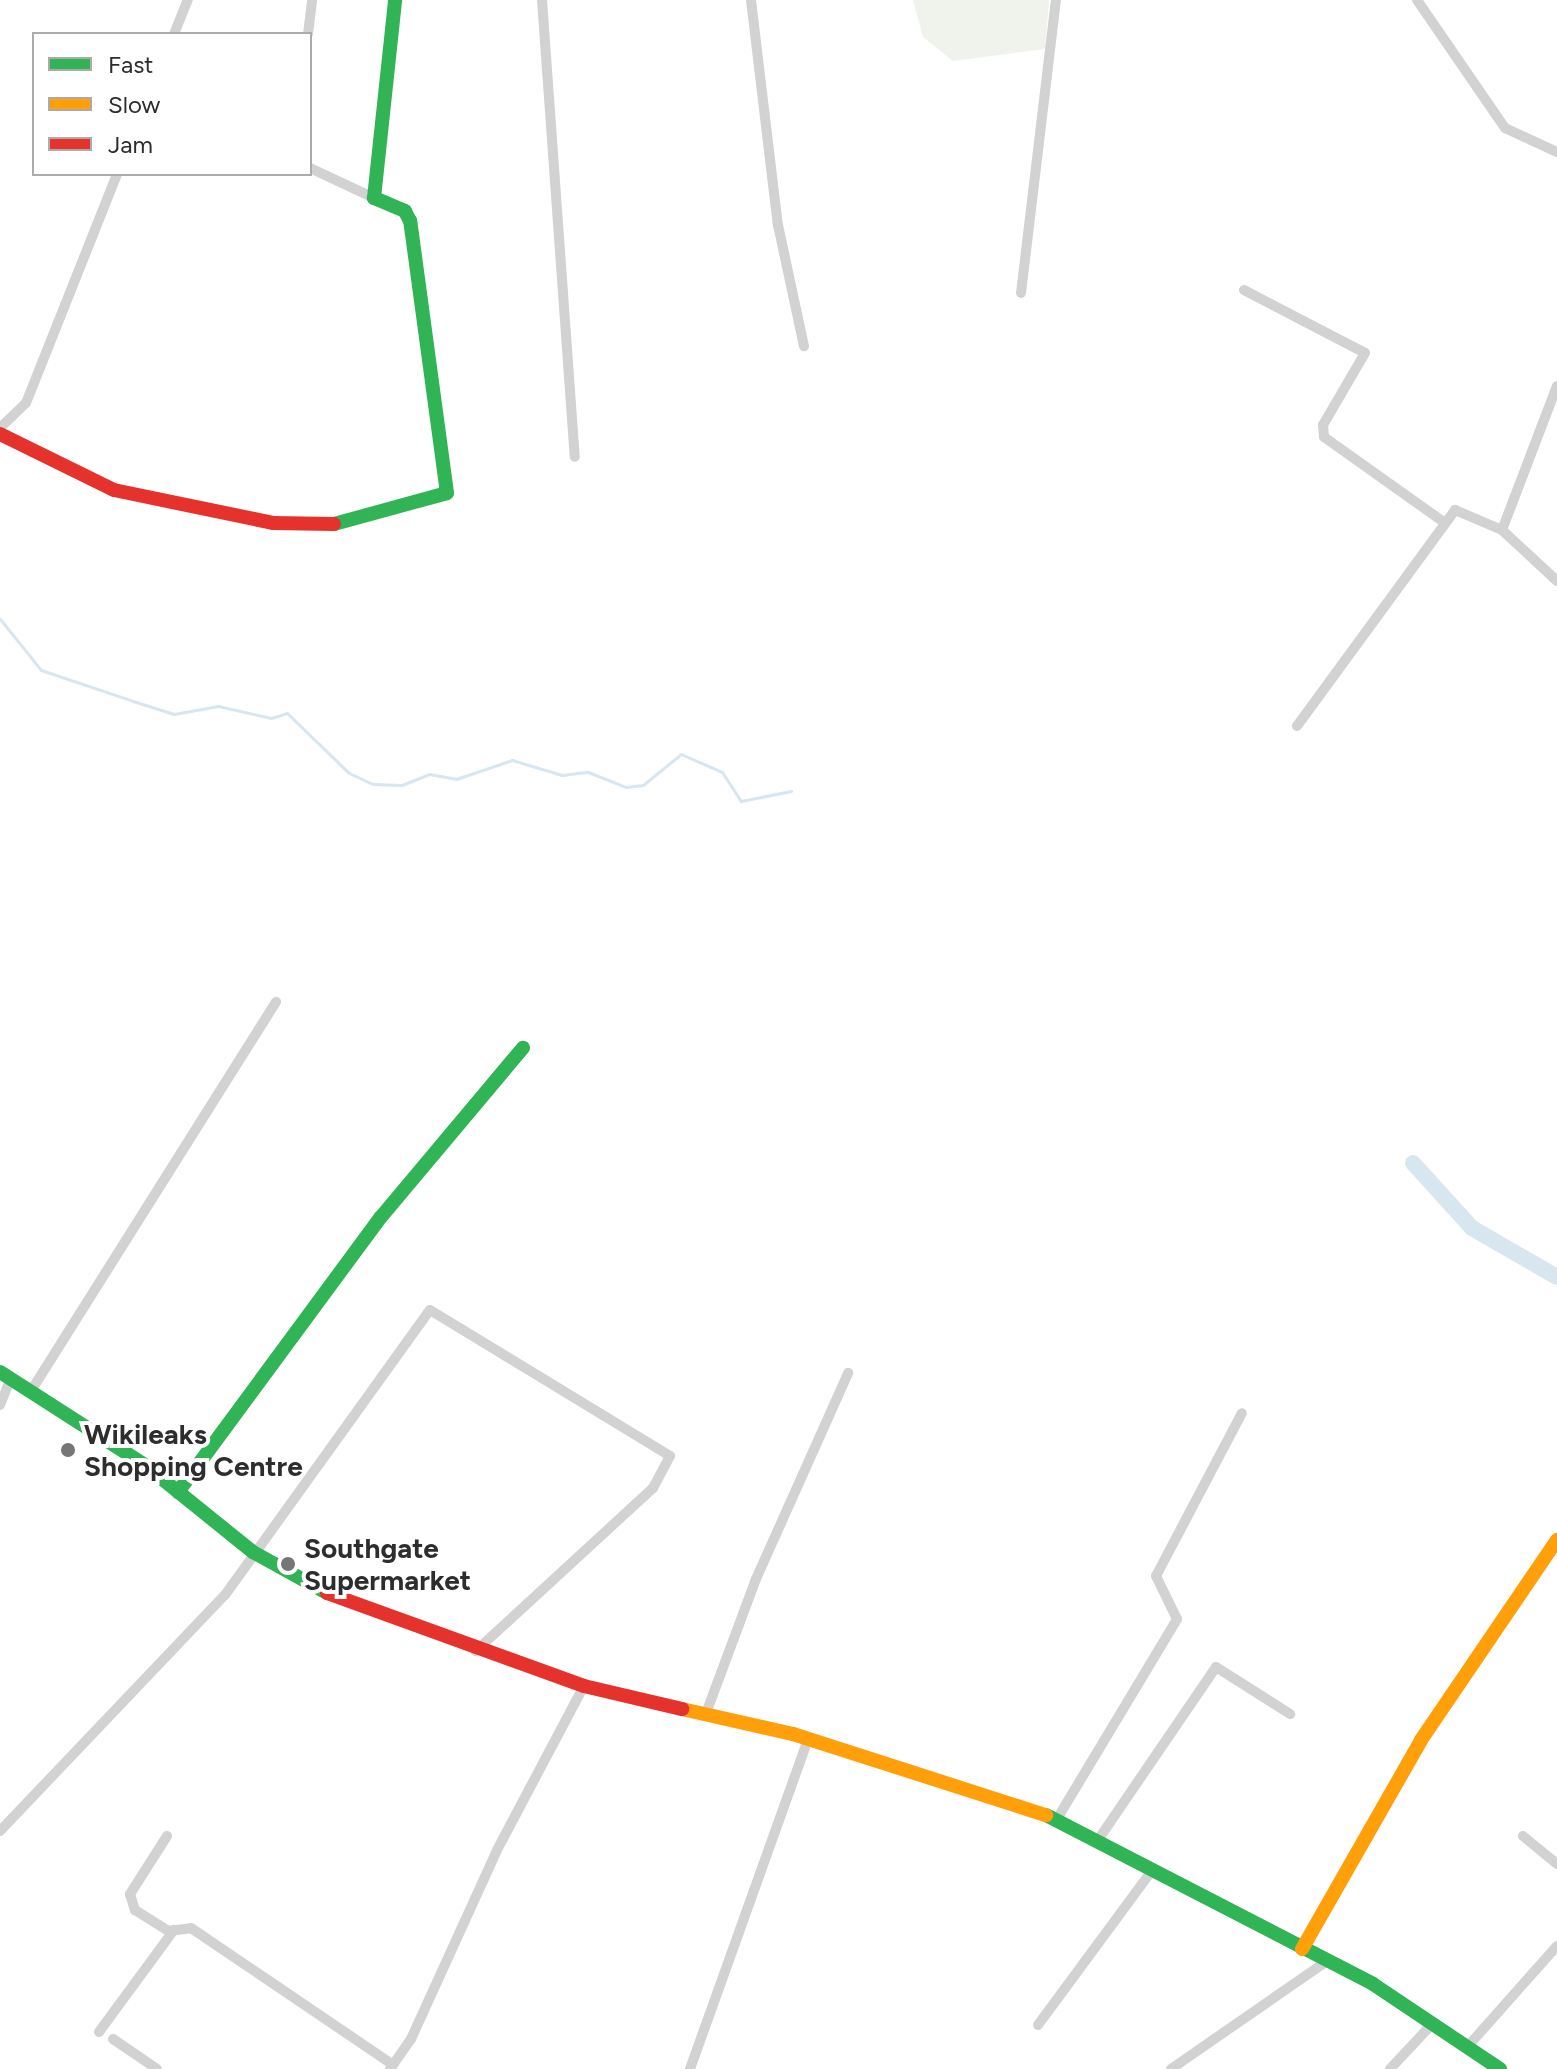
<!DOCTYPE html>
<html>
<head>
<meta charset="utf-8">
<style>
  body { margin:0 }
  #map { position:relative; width:1557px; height:2069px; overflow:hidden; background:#fff; font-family:Figtree,sans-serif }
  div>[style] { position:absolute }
  .green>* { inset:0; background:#f0f3eb }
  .stream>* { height:3px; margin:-1.5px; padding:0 1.5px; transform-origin:1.5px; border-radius:1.5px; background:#d8e6f0 }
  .river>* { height:16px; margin:-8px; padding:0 8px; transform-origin:8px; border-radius:8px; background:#d8e6f0 }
  .street>* { height:10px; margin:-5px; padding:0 5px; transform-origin:5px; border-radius:5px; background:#d2d2d2 }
  .fast>* { height:14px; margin:-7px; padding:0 7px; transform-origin:7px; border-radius:7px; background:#30b455 }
  .slow>* { height:14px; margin:-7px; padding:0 7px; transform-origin:7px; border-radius:7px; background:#ff9f0a }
  .jam>* { height:14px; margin:-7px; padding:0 7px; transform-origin:7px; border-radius:7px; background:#e5322d }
  .dots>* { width:22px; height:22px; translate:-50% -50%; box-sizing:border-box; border:4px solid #fff; border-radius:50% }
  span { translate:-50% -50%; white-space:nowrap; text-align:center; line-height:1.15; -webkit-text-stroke:8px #fff; paint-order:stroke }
  .poi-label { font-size:28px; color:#2d2d2d; font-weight:700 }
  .left { translate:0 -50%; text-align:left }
  .legend { position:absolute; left:32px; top:32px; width:280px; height:144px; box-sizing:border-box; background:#fff; border:2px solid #ababab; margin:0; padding:10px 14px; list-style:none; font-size:24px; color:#2d2d2d }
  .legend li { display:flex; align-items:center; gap:16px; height:40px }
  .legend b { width:40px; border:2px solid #ababab }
</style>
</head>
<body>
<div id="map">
  <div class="green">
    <div style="clip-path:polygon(913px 0,1049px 0,1045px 49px,953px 61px,923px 37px)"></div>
  </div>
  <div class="stream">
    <div style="left:0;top:619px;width:65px;rotate:51.2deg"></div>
    <div style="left:41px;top:670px;width:97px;rotate:18.6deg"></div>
    <div style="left:133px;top:701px;width:43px;rotate:17.6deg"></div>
    <div style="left:174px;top:714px;width:45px;rotate:-10.3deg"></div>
    <div style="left:218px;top:706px;width:54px;rotate:12.8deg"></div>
    <div style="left:271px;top:718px;width:17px;rotate:-17deg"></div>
    <div style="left:287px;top:713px;width:86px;rotate:44.1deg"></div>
    <div style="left:349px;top:773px;width:26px;rotate:25deg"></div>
    <div style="left:373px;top:784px;width:29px;rotate:2deg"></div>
    <div style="left:402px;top:785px;width:29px;rotate:-22deg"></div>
    <div style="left:429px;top:774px;width:27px;rotate:10deg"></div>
    <div style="left:456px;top:779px;width:59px;rotate:-18.7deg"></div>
    <div style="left:512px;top:760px;width:52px;rotate:16.7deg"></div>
    <div style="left:562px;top:775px;width:26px;rotate:-7deg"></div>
    <div style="left:588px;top:772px;width:41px;rotate:21.5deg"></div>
    <div style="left:626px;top:787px;width:17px;rotate:-7deg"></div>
    <div style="left:643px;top:785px;width:49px;rotate:-39.2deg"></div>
    <div style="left:681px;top:754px;width:45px;rotate:23.7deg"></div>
    <div style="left:722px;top:772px;width:35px;rotate:57deg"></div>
    <div style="left:741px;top:801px;width:51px;rotate:-11.3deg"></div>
  </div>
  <div class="river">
    <div style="left:1413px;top:1163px;width:88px;rotate:47.8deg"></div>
    <div style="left:1472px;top:1228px;width:98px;rotate:30deg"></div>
  </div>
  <div class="street">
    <div style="left:542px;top:0;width:458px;rotate:85.9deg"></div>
    <div style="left:751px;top:0;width:227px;rotate:83.2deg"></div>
    <div style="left:778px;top:225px;width:124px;rotate:77.9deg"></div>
    <div style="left:1417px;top:0;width:155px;rotate:55.5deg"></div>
    <div style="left:1505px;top:128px;width:57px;rotate:24.8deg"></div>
    <div style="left:174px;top:34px;width:37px;rotate:-68deg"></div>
    <div style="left:308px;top:34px;width:34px;rotate:-83deg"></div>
    <div style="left:310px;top:168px;width:71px;rotate:25.1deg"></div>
    <div style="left:1244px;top:290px;width:136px;rotate:27.5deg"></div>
    <div style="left:1365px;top:353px;width:83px;rotate:120.3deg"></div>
    <div style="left:1323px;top:425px;width:12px;rotate:85deg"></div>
    <div style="left:1324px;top:437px;width:145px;rotate:35.4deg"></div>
    <div style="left:1021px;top:293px;width:295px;rotate:-83.2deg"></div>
    <div style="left:0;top:428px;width:36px;rotate:-44deg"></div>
    <div style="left:26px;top:403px;width:246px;rotate:-68.3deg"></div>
    <div style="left:1502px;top:530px;width:154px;rotate:-69.1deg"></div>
    <div style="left:1297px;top:726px;width:268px;rotate:-53.8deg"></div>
    <div style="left:1455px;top:510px;width:51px;rotate:23.1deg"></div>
    <div style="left:1502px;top:530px;width:75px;rotate:42.8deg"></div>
    <div style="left:31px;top:1391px;width:460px;rotate:-57.8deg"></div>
    <div style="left:0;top:1405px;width:29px;rotate:-68deg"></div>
    <div style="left:705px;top:1716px;width:146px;rotate:-69.6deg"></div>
    <div style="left:756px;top:1579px;width:226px;rotate:-65.9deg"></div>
    <div style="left:1057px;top:1819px;width:233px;rotate:-59deg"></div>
    <div style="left:1177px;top:1619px;width:48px;rotate:-116deg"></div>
    <div style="left:1156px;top:1576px;width:184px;rotate:-62.2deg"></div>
    <div style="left:0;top:1831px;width:326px;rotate:-46.4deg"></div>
    <div style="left:225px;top:1595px;width:351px;rotate:-54.3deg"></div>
    <div style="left:430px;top:1310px;width:281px;rotate:31.3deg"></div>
    <div style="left:670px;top:1456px;width:36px;rotate:118deg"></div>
    <div style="left:653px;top:1488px;width:241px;rotate:137.4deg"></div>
    <div style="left:167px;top:1836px;width:69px;rotate:122.5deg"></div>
    <div style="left:130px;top:1894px;width:17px;rotate:73deg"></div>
    <div style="left:135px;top:1910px;width:39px;rotate:32deg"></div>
    <div style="left:168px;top:1931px;width:23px;rotate:-7deg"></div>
    <div style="left:191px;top:1928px;width:244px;rotate:34.1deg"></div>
    <div style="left:1523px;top:1836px;width:44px;rotate:39.5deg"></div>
    <div style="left:1098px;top:1840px;width:209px;rotate:-55.7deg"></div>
    <div style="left:1216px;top:1667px;width:88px;rotate:32.4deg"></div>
    <div style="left:1038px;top:2025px;width:194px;rotate:-53.6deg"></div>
    <div style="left:99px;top:2032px;width:127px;rotate:-53.7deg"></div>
    <div style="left:113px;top:2039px;width:53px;rotate:34.3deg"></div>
    <div style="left:1469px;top:2045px;width:132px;rotate:-48.4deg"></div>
    <div style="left:390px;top:2069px;width:37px;rotate:-55deg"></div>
    <div style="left:411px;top:2039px;width:208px;rotate:-65.5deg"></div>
    <div style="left:497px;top:1850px;width:186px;rotate:-62.1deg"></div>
    <div style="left:690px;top:2069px;width:350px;rotate:-70.3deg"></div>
    <div style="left:1171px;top:2069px;width:190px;rotate:-34.7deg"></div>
    <div style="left:1390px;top:2069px;width:63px;rotate:-46.9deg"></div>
  </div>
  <div class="fast">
    <div style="left:334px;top:524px;width:117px;rotate:-15.3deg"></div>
    <div style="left:447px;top:493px;width:275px;rotate:-97.7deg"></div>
    <div style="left:410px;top:221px;width:11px;rotate:-117deg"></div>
    <div style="left:405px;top:211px;width:34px;rotate:-157deg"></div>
    <div style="left:374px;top:198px;width:199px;rotate:-83.9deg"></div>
    <div style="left:0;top:1372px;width:172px;rotate:32.7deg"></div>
    <div style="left:145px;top:1465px;width:139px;rotate:38.9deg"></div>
    <div style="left:253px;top:1552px;width:85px;rotate:29deg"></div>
    <div style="left:178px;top:1492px;width:342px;rotate:-53.6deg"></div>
    <div style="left:381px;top:1217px;width:221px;rotate:-50deg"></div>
    <div style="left:1046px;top:1815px;width:368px;rotate:27.3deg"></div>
    <div style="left:1373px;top:1984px;width:153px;rotate:33.8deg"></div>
  </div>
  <div class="slow">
    <div style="left:682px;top:1709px;width:114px;rotate:12.7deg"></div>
    <div style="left:793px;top:1734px;width:266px;rotate:17.8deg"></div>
    <div style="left:1302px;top:1949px;width:241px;rotate:-60.3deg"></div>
    <div style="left:1421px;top:1740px;width:242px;rotate:-55.8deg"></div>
  </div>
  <div class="jam">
    <div style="left:0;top:434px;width:127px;rotate:26.2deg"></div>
    <div style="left:114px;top:490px;width:162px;rotate:11.7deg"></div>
    <div style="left:273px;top:523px;width:61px;rotate:0.9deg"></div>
    <div style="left:327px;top:1593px;width:273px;rotate:19.9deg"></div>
    <div style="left:584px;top:1686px;width:101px;rotate:13.2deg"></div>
  </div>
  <div class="dots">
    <div style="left:68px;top:1450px;background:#767676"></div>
    <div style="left:288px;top:1564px;background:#767676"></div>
  </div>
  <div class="poi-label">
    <span class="left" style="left:84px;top:1450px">Wikileaks<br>Shopping Centre</span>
    <span class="left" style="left:304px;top:1564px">Southgate<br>Supermarket</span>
  </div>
  <ul class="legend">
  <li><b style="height:10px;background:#30b455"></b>Fast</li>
  <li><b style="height:10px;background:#ff9f0a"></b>Slow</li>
  <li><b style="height:10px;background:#e5322d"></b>Jam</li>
  </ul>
</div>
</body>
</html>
